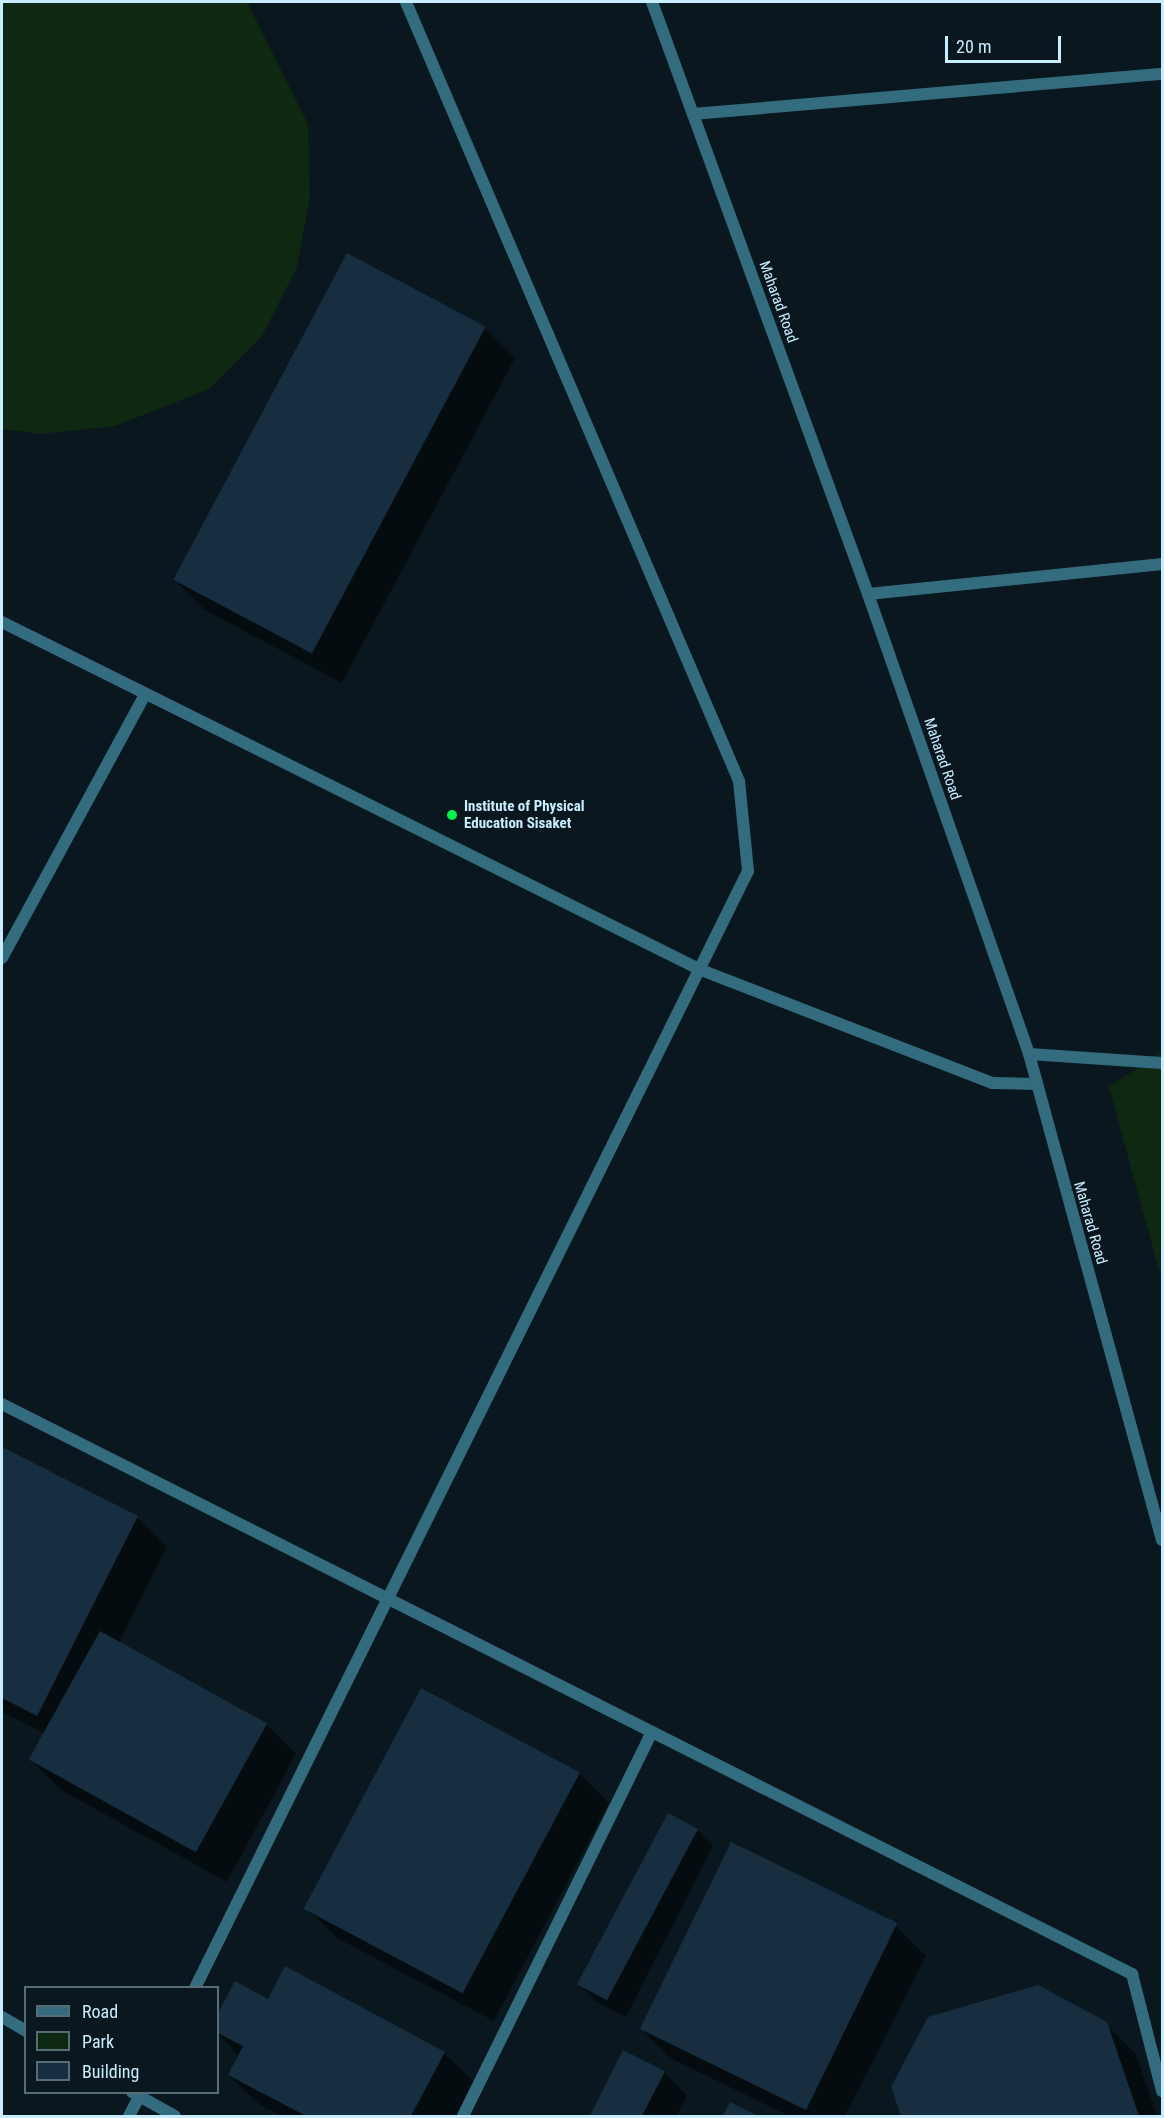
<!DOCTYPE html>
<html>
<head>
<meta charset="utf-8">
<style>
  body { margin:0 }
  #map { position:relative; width:1164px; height:2118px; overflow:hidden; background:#0b171e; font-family:"Roboto Condensed",sans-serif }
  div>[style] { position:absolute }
  .green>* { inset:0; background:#0e2812 }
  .shadow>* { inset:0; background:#0007 }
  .building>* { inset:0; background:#162e3f; transform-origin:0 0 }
  .lane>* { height:12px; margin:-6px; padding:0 6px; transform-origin:6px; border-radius:6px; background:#336c7f }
  .street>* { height:12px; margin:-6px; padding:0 6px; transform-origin:6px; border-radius:6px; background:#336c7f }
  .dots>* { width:16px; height:16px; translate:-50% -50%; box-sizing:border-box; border:3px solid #0b171e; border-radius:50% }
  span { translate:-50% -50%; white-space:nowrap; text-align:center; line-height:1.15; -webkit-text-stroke:4.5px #0b171e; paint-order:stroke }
  .street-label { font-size:15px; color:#c7edff }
  .poi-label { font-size:15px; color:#c7edff; font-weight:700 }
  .left { translate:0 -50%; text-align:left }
  .frame { position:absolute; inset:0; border:3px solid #c7edff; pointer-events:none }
  .legend { position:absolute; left:24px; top:1986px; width:195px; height:108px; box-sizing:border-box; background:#0b171e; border:2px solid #566d78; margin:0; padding:8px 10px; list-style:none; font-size:18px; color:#c7edff }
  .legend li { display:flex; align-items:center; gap:12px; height:30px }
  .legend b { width:30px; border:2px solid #566d78 }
  .scale { position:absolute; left:945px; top:36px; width:116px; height:27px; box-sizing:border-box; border:3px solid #c7edff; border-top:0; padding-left:8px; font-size:18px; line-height:21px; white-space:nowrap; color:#c7edff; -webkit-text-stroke:4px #0b171e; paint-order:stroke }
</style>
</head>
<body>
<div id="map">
  <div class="green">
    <div style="clip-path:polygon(2px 2px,247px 2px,308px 124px,310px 196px,297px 267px,262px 336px,209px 389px,115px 426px,40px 434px,2px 429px)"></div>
    <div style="clip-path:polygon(1162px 1052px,1162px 1281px,1109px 1087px)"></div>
  </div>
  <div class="shadow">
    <div style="clip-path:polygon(485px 328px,515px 358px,342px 683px,205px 610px,174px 579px)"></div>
    <div style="clip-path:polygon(2px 1449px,137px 1517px,167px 1547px,119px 1643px,266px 1724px,296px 1754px,227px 1882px,61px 1790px,31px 1760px,46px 1734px,2px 1712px)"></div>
    <div style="clip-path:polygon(579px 1773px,609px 1803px,494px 2021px,337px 1938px,307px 1908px)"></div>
    <div style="clip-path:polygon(697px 1830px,713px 1846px,626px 2017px,597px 2002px,581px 1986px)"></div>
    <div style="clip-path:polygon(896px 1926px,926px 1956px,845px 2116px,789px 2116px,670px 2058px,640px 2028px)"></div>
    <div style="clip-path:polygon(235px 1983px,268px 2001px,444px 2053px,475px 2083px,457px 2116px,282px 2116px,260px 2105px,229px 2075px,239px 2056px,218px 2034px,218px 2016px)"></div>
    <div style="clip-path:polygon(1106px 2024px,1136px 2054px,1157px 2116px,903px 2116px,893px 2087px)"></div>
    <div style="clip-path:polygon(623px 2052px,664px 2072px,687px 2096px,677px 2116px,591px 2116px)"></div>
  </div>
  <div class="building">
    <div style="left:347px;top:253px;width:157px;height:370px;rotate:28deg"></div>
    <div style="clip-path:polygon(2px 1447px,138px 1516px,37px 1716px,2px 1698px)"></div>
    <div style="left:100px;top:1631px;width:191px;height:147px;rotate:29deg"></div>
    <div style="left:421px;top:1688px;width:180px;height:250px;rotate:28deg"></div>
    <div style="left:668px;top:1813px;width:34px;height:194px;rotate:28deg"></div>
    <div style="left:731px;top:1842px;width:185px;height:208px;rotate:26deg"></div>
    <div style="clip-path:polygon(285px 1966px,445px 2052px,411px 2116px,306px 2116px,228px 2075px,243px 2046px,218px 2033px,218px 2013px,235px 1981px,268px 1999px)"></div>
    <div style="clip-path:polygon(1038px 1985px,1107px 2022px,1139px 2116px,901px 2116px,891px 2087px,928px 2017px)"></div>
    <div style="clip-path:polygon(623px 2050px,665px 2071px,642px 2116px,590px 2116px)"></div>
    <div style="clip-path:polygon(730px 2102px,758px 2116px,723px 2116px)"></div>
  </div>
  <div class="lane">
    <div style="left:2px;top:622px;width:781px;rotate:26.47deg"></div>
    <div style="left:701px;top:970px;width:312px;rotate:21.2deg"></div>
    <div style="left:992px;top:1083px;width:43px;rotate:1.3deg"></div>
    <div style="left:2px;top:958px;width:299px;rotate:-61.5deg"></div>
    <div style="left:1029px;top:1054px;width:133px;rotate:3.9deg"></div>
    <div style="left:2px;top:1404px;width:1266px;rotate:26.77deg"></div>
    <div style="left:1132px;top:1974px;width:121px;rotate:75.6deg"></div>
    <div style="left:195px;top:1988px;width:1246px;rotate:-63.66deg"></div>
    <div style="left:748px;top:871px;width:90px;rotate:-95.7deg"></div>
    <div style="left:739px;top:781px;width:847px;rotate:-113.15deg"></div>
    <div style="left:2px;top:2017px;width:28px;rotate:30deg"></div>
    <div style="left:132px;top:2092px;width:49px;rotate:29.2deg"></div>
    <div style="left:129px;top:2116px;width:27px;rotate:-62deg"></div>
    <div style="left:463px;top:2116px;width:428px;rotate:-63.8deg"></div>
  </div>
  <div class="street">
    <div style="left:652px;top:2px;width:630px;rotate:69.95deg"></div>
    <div style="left:868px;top:594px;width:487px;rotate:70.7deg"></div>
    <div style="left:1029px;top:1054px;width:504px;rotate:74.7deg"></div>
    <div style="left:693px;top:114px;width:471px;rotate:-4.9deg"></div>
    <div style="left:868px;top:594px;width:296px;rotate:-5.8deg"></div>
  </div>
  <div class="dots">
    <div style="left:452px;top:815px;background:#00f24b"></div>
  </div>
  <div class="street-label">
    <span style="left:778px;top:302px;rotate:70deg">Maharad Road</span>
    <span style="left:942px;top:759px;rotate:71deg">Maharad Road</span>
    <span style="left:1090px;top:1223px;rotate:74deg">Maharad Road</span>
  </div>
  <div class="poi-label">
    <span class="left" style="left:464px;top:815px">Institute of Physical<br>Education Sisaket</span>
  </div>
  <div class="frame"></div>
  <ul class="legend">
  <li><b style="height:8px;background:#336c7f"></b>Road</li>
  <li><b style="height:16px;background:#0e2812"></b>Park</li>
  <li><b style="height:16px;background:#162e3f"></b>Building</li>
  </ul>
  <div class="scale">20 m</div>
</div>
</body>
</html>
